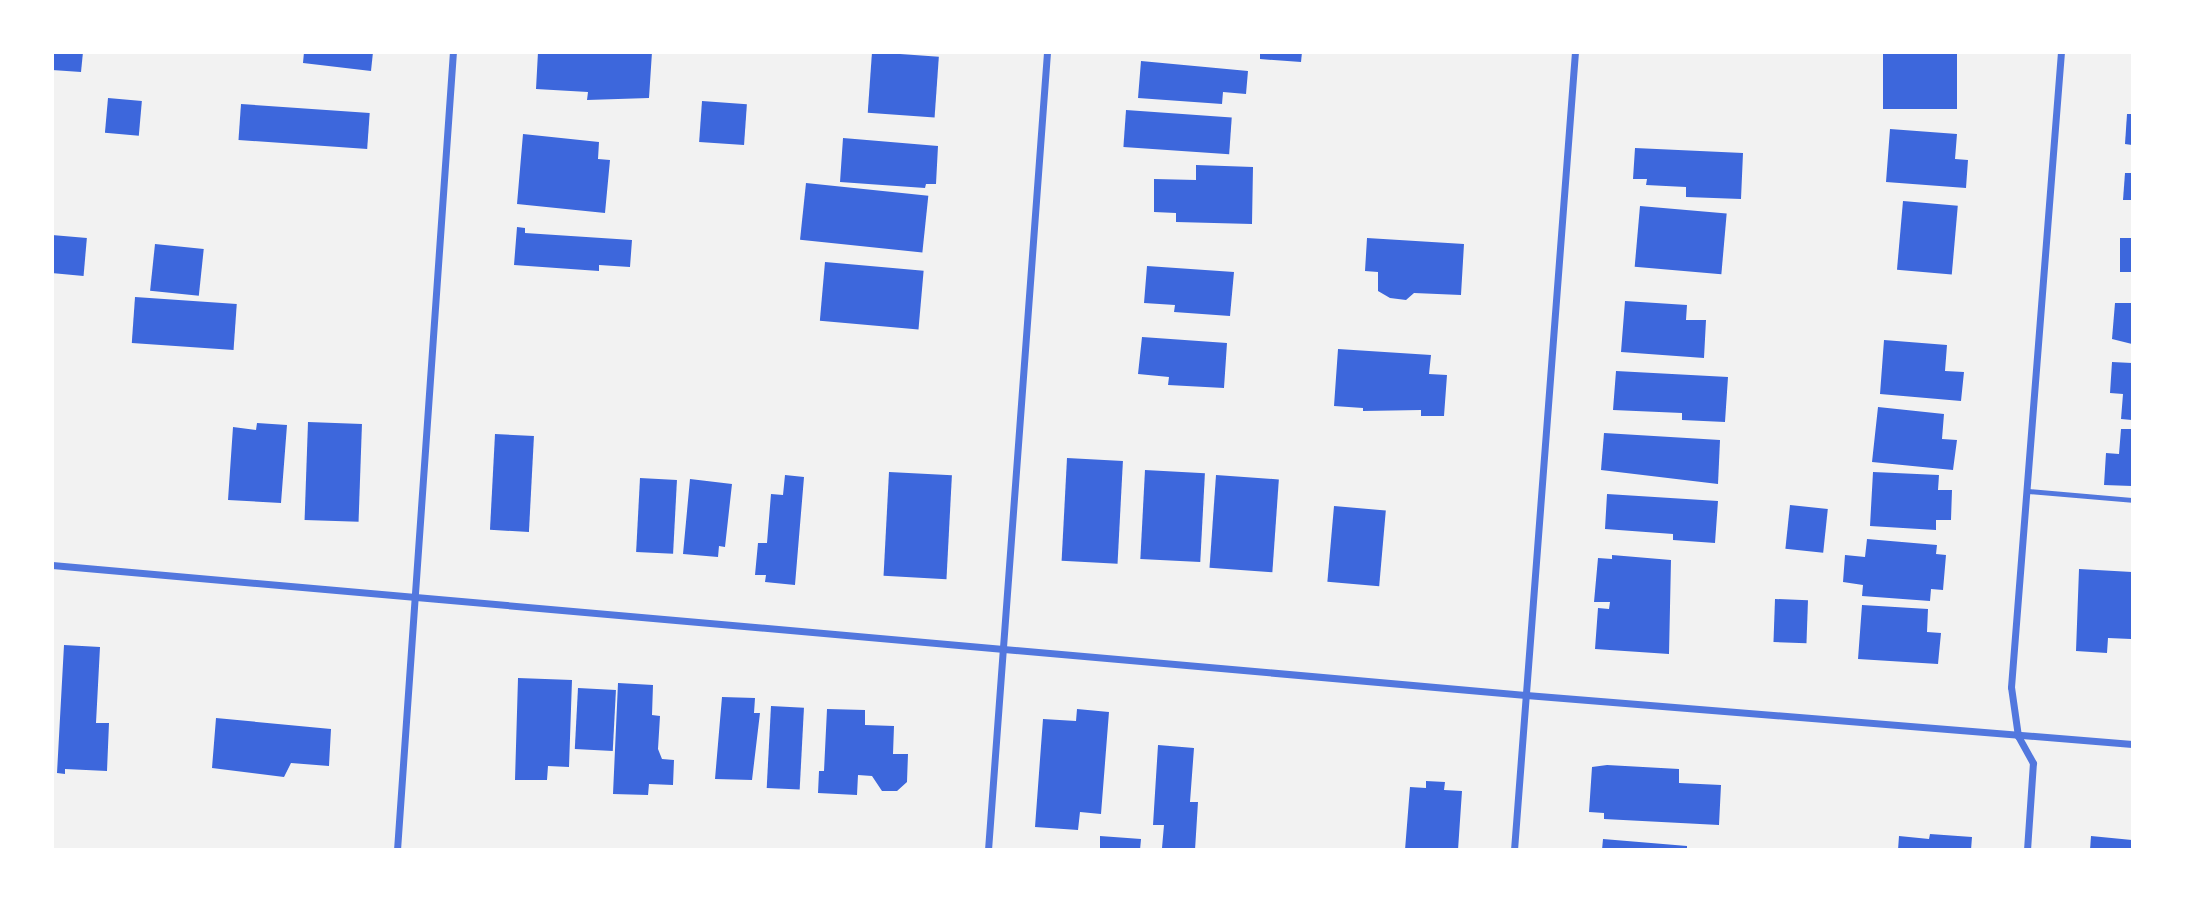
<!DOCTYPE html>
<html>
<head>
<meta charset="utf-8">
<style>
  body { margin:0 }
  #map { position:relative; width:2185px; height:902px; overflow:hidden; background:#f2f2f2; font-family:"Archivo Narrow",sans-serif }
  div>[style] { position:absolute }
  .building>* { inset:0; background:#3d67dc; transform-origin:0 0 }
  .service>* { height:5px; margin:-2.5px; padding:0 2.5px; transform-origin:2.5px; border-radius:2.5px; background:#5277de }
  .minor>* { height:7px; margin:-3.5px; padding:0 3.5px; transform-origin:3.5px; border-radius:3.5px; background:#5277de }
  span { translate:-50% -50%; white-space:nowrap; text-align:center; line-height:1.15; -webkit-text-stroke:7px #fff; paint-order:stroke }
  .frame { position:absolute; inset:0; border:54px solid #fff; pointer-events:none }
</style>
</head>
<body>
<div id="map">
  <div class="building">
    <div style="clip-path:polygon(52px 52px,83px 52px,81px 72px,52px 70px)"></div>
    <div style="clip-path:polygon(304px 52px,373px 52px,371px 71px,303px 63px)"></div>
    <div style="clip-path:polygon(538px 52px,652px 52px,649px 98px,587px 100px,588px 92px,536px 89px)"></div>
    <div style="left:872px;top:52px;width:67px;height:61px;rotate:4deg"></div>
    <div style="clip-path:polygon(1260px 52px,1302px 52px,1301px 62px,1260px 59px)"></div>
    <div style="left:1883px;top:52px;width:74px;height:57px"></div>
    <div style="clip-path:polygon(1141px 61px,1248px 71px,1246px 94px,1223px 92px,1222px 104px,1138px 98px)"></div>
    <div style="left:108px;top:98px;width:34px;height:35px;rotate:5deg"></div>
    <div style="left:702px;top:101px;width:45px;height:41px;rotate:4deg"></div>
    <div style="left:241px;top:104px;width:129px;height:36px;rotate:4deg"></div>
    <div style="left:1126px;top:110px;width:106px;height:37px;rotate:4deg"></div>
    <div style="clip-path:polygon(2127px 114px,2132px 114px,2132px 145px,2125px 144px)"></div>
    <div style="clip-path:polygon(1890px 129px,1957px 134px,1955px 159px,1968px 160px,1966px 188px,1886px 182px)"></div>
    <div style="clip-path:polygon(523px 134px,599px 142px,598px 159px,610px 160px,605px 213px,517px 204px)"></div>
    <div style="clip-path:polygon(843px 138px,938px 146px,936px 184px,926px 184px,925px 188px,840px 182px)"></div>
    <div style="clip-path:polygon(1635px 148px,1743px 153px,1741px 199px,1686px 197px,1686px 187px,1646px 185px,1647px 179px,1633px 179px)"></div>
    <div style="clip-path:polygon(1196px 165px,1253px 167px,1252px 224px,1176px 222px,1176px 213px,1154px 212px,1154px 179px,1196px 180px)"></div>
    <div style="clip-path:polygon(2125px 173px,2132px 173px,2132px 200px,2123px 200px)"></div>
    <div style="left:806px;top:183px;width:123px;height:57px;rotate:6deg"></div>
    <div style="left:1903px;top:201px;width:55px;height:69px;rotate:5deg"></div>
    <div style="left:1640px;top:206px;width:87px;height:61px;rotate:5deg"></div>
    <div style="clip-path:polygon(517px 227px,525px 228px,525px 233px,632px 240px,630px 267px,599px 265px,599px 271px,514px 265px)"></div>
    <div style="left:52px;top:235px;width:35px;height:38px;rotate:5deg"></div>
    <div style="clip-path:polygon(1367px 238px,1464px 244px,1461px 295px,1414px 293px,1406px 300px,1390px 298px,1378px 291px,1378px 272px,1365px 271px)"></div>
    <div style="left:2120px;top:238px;width:12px;height:34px"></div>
    <div style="left:155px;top:244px;width:49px;height:47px;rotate:6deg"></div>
    <div style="left:825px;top:262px;width:99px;height:59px;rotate:5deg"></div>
    <div style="clip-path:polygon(1147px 266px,1234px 272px,1230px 316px,1174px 312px,1175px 305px,1144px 303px)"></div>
    <div style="left:135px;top:297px;width:102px;height:46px;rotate:4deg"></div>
    <div style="clip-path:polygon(1625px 301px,1687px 305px,1686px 320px,1706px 320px,1704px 358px,1621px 352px)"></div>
    <div style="clip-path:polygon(2115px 303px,2132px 303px,2132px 344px,2112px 339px)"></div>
    <div style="clip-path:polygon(1142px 337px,1227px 343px,1224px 388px,1168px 385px,1169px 377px,1138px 374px)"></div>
    <div style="clip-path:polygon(1884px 340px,1947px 345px,1945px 371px,1964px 372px,1961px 401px,1880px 394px)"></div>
    <div style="clip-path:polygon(1338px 349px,1431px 355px,1429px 374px,1447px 375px,1444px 416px,1421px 416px,1421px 410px,1363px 411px,1363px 408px,1334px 406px)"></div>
    <div style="clip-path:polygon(2112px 362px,2132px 363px,2132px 420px,2121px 419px,2123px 394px,2110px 393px)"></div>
    <div style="clip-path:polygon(1616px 371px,1728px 377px,1725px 422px,1682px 420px,1682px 413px,1613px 410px)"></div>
    <div style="clip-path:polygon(1878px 407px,1944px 414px,1942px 439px,1957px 440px,1953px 470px,1872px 462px)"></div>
    <div style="left:308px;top:422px;width:54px;height:98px;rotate:2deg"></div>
    <div style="clip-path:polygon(257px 423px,287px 425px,281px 503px,228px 500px,233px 427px,256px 430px)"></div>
    <div style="clip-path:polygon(2121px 429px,2132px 429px,2132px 486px,2104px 485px,2106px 453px,2119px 454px)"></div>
    <div style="clip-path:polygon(1604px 433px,1720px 440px,1718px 484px,1601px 470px)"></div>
    <div style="left:495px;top:434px;width:39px;height:96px;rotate:3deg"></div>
    <div style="left:1067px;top:458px;width:56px;height:103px;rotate:3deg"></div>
    <div style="left:1145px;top:470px;width:60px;height:89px;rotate:3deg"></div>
    <div style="left:889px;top:472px;width:63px;height:104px;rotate:3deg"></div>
    <div style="clip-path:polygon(1873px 472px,1939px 475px,1938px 490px,1952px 490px,1951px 520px,1936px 520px,1936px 530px,1870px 526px)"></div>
    <div style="clip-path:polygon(785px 475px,804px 477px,795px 585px,765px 582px,766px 575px,755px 575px,758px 543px,767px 543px,771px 494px,783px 495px)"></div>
    <div style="left:1216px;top:475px;width:63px;height:93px;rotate:4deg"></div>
    <div style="left:640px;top:478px;width:37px;height:74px;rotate:3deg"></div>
    <div style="clip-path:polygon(690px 479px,732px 484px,725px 547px,719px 546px,718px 557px,683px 554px)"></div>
    <div style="clip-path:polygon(1607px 494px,1718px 501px,1715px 543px,1673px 540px,1673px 534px,1605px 529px)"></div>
    <div style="left:1790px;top:505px;width:38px;height:44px;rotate:6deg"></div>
    <div style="left:1334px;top:506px;width:52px;height:76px;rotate:5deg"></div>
    <div style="clip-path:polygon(1867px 539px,1937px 545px,1936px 554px,1946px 555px,1943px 590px,1931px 589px,1930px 601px,1862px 596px,1863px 585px,1843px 582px,1845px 555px,1865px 557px)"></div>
    <div style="clip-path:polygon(1612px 555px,1671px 560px,1669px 654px,1595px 649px,1598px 608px,1609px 609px,1610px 602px,1594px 602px,1598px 558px,1612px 559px)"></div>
    <div style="clip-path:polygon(2079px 569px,2132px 572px,2131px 639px,2108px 638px,2107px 653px,2076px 651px)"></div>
    <div style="left:1775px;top:599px;width:33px;height:43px;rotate:2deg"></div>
    <div style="clip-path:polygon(1862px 605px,1928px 609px,1927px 632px,1941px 633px,1938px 664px,1858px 659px)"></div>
    <div style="clip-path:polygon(64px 645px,100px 647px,96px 723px,109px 723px,107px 771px,65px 769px,65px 774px,57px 773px)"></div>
    <div style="clip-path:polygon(518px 678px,572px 680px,569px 767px,548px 766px,547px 780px,515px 780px)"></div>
    <div style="clip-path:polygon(618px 683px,653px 685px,652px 715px,660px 716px,658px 749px,662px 759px,674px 760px,673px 785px,649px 784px,648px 795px,613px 794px)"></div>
    <div style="left:578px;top:688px;width:38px;height:61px;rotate:3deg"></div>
    <div style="clip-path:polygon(722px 697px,755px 698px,754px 713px,760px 713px,752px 780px,715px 779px)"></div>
    <div style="left:771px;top:706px;width:33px;height:82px;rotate:3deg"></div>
    <div style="clip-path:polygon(827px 709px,865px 710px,865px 725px,894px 726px,893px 754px,908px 754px,907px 782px,897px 791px,882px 791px,872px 776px,858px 775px,857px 795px,818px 793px,819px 771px,824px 771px)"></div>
    <div style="clip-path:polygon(1077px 709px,1109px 712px,1101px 814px,1080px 812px,1078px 830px,1035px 827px,1043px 719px,1076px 721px)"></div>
    <div style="clip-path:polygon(216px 718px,331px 729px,329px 766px,291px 763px,284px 777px,212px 768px)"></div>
    <div style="clip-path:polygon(1158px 745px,1194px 748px,1190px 802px,1198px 802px,1195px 850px,1162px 848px,1164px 825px,1153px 825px)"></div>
    <div style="clip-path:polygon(1607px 765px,1679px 769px,1679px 783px,1721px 785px,1719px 825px,1604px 819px,1604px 813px,1589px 812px,1592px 767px)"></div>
    <div style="clip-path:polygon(1426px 781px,1445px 782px,1444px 790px,1462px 791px,1458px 850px,1405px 850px,1410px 787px,1426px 788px)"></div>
    <div style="clip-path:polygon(1930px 834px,1972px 837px,1971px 850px,1898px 850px,1899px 836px,1929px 839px)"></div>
    <div style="clip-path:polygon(1100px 836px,1141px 839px,1140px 850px,1100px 850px)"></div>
    <div style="clip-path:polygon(2091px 836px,2132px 840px,2132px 850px,2090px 850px)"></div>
    <div style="clip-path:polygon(1603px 839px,1687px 846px,1687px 850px,1602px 850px)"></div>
  </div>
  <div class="service">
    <div style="left:2028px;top:491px;width:104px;rotate:4.9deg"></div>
  </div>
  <div class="minor">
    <div style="left:52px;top:565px;width:1480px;rotate:5.04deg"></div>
    <div style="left:1526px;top:695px;width:608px;rotate:4.62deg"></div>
    <div style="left:397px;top:850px;width:800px;rotate:-85.99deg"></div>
    <div style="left:988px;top:850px;width:800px;rotate:-85.77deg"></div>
    <div style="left:1514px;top:850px;width:800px;rotate:-85.63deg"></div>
    <div style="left:2027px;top:850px;width:87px;rotate:-86.1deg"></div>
    <div style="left:2033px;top:763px;width:31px;rotate:-119deg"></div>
    <div style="left:2018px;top:736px;width:49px;rotate:-98.1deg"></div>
    <div style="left:2011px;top:687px;width:637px;rotate:-85.5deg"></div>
  </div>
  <div class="frame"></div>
</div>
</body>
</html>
